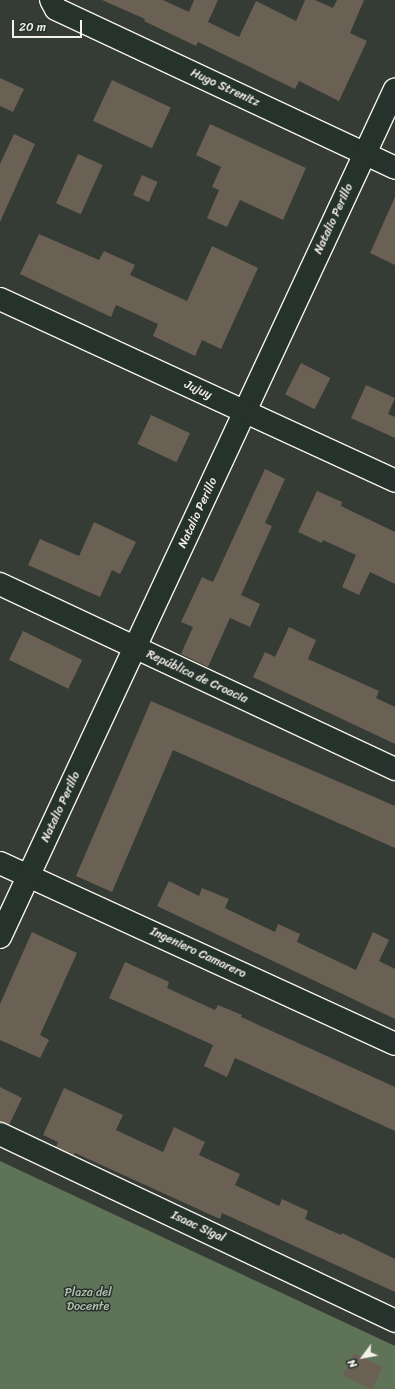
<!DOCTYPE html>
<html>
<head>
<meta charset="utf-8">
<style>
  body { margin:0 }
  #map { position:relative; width:395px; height:1389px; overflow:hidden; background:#343c35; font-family:Sriracha,sans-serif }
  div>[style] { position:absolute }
  .green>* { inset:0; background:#5f7356 }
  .building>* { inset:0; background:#6b6054; transform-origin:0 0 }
  .roads { filter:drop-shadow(1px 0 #f4f1e8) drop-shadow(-1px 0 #f4f1e8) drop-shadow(0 1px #f4f1e8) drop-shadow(0 -1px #f4f1e8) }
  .street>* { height:22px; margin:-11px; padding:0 11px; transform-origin:11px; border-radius:11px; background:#26332d }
  .secondary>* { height:22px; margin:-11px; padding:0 11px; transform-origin:11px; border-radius:11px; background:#26332d }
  span { translate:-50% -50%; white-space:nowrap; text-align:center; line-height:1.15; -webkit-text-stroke:3px #26332d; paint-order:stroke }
  .street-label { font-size:12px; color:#f4f1e8 }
  .park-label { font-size:12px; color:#b8bfae }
  .north { position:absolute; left:343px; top:1337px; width:40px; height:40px; -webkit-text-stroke:3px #26332d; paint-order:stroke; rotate:238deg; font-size:11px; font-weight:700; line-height:16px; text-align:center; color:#f4f1e8 }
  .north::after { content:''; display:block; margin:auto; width:14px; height:18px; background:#f4f1e8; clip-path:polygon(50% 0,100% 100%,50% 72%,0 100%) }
  .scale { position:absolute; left:12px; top:20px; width:70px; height:18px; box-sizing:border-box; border:2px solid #f4f1e8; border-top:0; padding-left:5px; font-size:12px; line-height:14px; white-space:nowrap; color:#f4f1e8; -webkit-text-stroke:3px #26332d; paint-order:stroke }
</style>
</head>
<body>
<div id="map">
  <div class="green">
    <div style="clip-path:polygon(0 1161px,395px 1346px,395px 1389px,0 1389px)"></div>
  </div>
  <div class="building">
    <div style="clip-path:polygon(102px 0,163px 0,189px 12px,194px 0,218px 0,208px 22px,239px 37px,256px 1px,296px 21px,305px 0,315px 0,333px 8px,337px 0,364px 0,350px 33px,367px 41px,339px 101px,299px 81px,295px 89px,198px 42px,196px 46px,144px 21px,145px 19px)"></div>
    <div style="clip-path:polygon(0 78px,24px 89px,13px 112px,0 106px)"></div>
    <div style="left:112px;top:80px;width:65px;height:45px;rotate:25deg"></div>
    <div style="clip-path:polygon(210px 124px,306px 168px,283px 220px,240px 200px,227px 227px,207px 218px,219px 190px,212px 187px,221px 167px,196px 155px)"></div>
    <div style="clip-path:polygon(14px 134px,35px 144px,0 222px,0 164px)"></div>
    <div style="left:78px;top:154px;width:27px;height:54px;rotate:24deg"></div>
    <div style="left:142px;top:175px;width:17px;height:22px;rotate:24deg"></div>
    <div style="clip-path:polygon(395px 197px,395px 265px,370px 253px)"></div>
    <div style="clip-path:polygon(39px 234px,99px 260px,104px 251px,135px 265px,130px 275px,187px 301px,212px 246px,258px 268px,221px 349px,202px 340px,195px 356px,153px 336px,158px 324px,116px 305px,111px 317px,20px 274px)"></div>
    <div style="left:301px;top:363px;width:33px;height:35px;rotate:27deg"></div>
    <div style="clip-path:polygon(366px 385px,395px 398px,388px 414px,395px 417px,395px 438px,351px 418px)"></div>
    <div style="left:151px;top:415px;width:43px;height:32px;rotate:25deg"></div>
    <div style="clip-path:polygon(265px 469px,285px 479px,265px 523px,272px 526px,241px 595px,260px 604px,250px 627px,230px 618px,208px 667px,181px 654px,193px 627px,181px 622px,202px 577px,213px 582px)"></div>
    <div style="clip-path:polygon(317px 491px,342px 502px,341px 506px,395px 532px,395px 584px,370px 572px,359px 595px,342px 587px,356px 555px,323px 540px,322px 543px,298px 532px)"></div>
    <div style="clip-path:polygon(94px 522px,136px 542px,120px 574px,112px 570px,100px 597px,28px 565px,40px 539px,79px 556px)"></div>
    <div style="clip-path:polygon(289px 627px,316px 640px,308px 659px,379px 691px,376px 698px,395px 707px,395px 744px,253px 677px,265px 652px,275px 657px)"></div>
    <div style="left:23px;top:631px;width:66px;height:32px;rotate:26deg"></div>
    <div style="clip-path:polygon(151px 701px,395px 806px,395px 848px,173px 750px,112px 892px,76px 876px)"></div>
    <div style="clip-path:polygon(169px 881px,199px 896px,202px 888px,229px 899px,225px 908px,275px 932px,278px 924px,300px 934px,297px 942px,356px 970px,373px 932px,389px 940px,379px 961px,395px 969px,395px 1019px,157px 906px)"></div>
    <div style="clip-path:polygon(32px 932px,77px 953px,40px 1035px,49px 1040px,40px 1058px,0 1040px,0 1004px)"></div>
    <div style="clip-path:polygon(125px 962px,169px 982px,167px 988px,215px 1010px,218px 1005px,242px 1015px,241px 1017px,395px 1087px,395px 1131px,235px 1058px,227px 1077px,204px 1066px,213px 1045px,109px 998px)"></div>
    <div style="clip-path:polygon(0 1087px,22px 1098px,9px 1125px,0 1122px)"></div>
    <div style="clip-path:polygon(64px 1088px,123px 1115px,116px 1130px,163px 1152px,174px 1127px,205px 1142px,199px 1155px,240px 1174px,235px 1185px,279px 1206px,282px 1199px,308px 1211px,305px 1219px,341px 1235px,342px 1233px,395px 1259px,395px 1292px,222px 1213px,220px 1219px,75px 1153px,74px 1155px,56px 1147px,58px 1142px,43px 1135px)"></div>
    <div style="left:354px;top:1353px;width:32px;height:25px;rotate:26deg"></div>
  </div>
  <div class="roads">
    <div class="street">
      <div style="left:51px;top:0;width:10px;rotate:61deg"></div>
      <div style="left:56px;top:9px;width:374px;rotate:25.1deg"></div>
      <div style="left:0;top:584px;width:436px;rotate:25.1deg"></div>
      <div style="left:0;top:863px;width:434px;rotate:24.6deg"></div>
      <div style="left:0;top:937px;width:935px;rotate:-65.02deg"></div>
      <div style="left:0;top:1134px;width:437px;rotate:25.3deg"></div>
    </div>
    <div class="secondary">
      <div style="left:0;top:299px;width:435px;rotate:24.7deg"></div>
    </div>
  </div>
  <div class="street-label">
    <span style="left:225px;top:88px;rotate:25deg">Hugo Strenitz</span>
    <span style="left:334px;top:219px;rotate:-65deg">Natalio Perillo</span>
    <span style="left:198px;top:390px;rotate:25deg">Jujuy</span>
    <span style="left:198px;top:513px;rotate:-65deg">Natalio Perillo</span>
    <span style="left:197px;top:677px;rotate:25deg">República de Croacia</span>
    <span style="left:61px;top:807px;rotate:-65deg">Natalio Perillo</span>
    <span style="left:198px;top:953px;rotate:25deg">Ingeniero Camarero</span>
    <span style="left:198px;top:1227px;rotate:25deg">Isaac Sigal</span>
  </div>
  <div class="park-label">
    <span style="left:88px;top:1300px">Plaza del<br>Docente</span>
  </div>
  <div class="north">N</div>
  <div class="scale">20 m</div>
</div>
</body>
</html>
